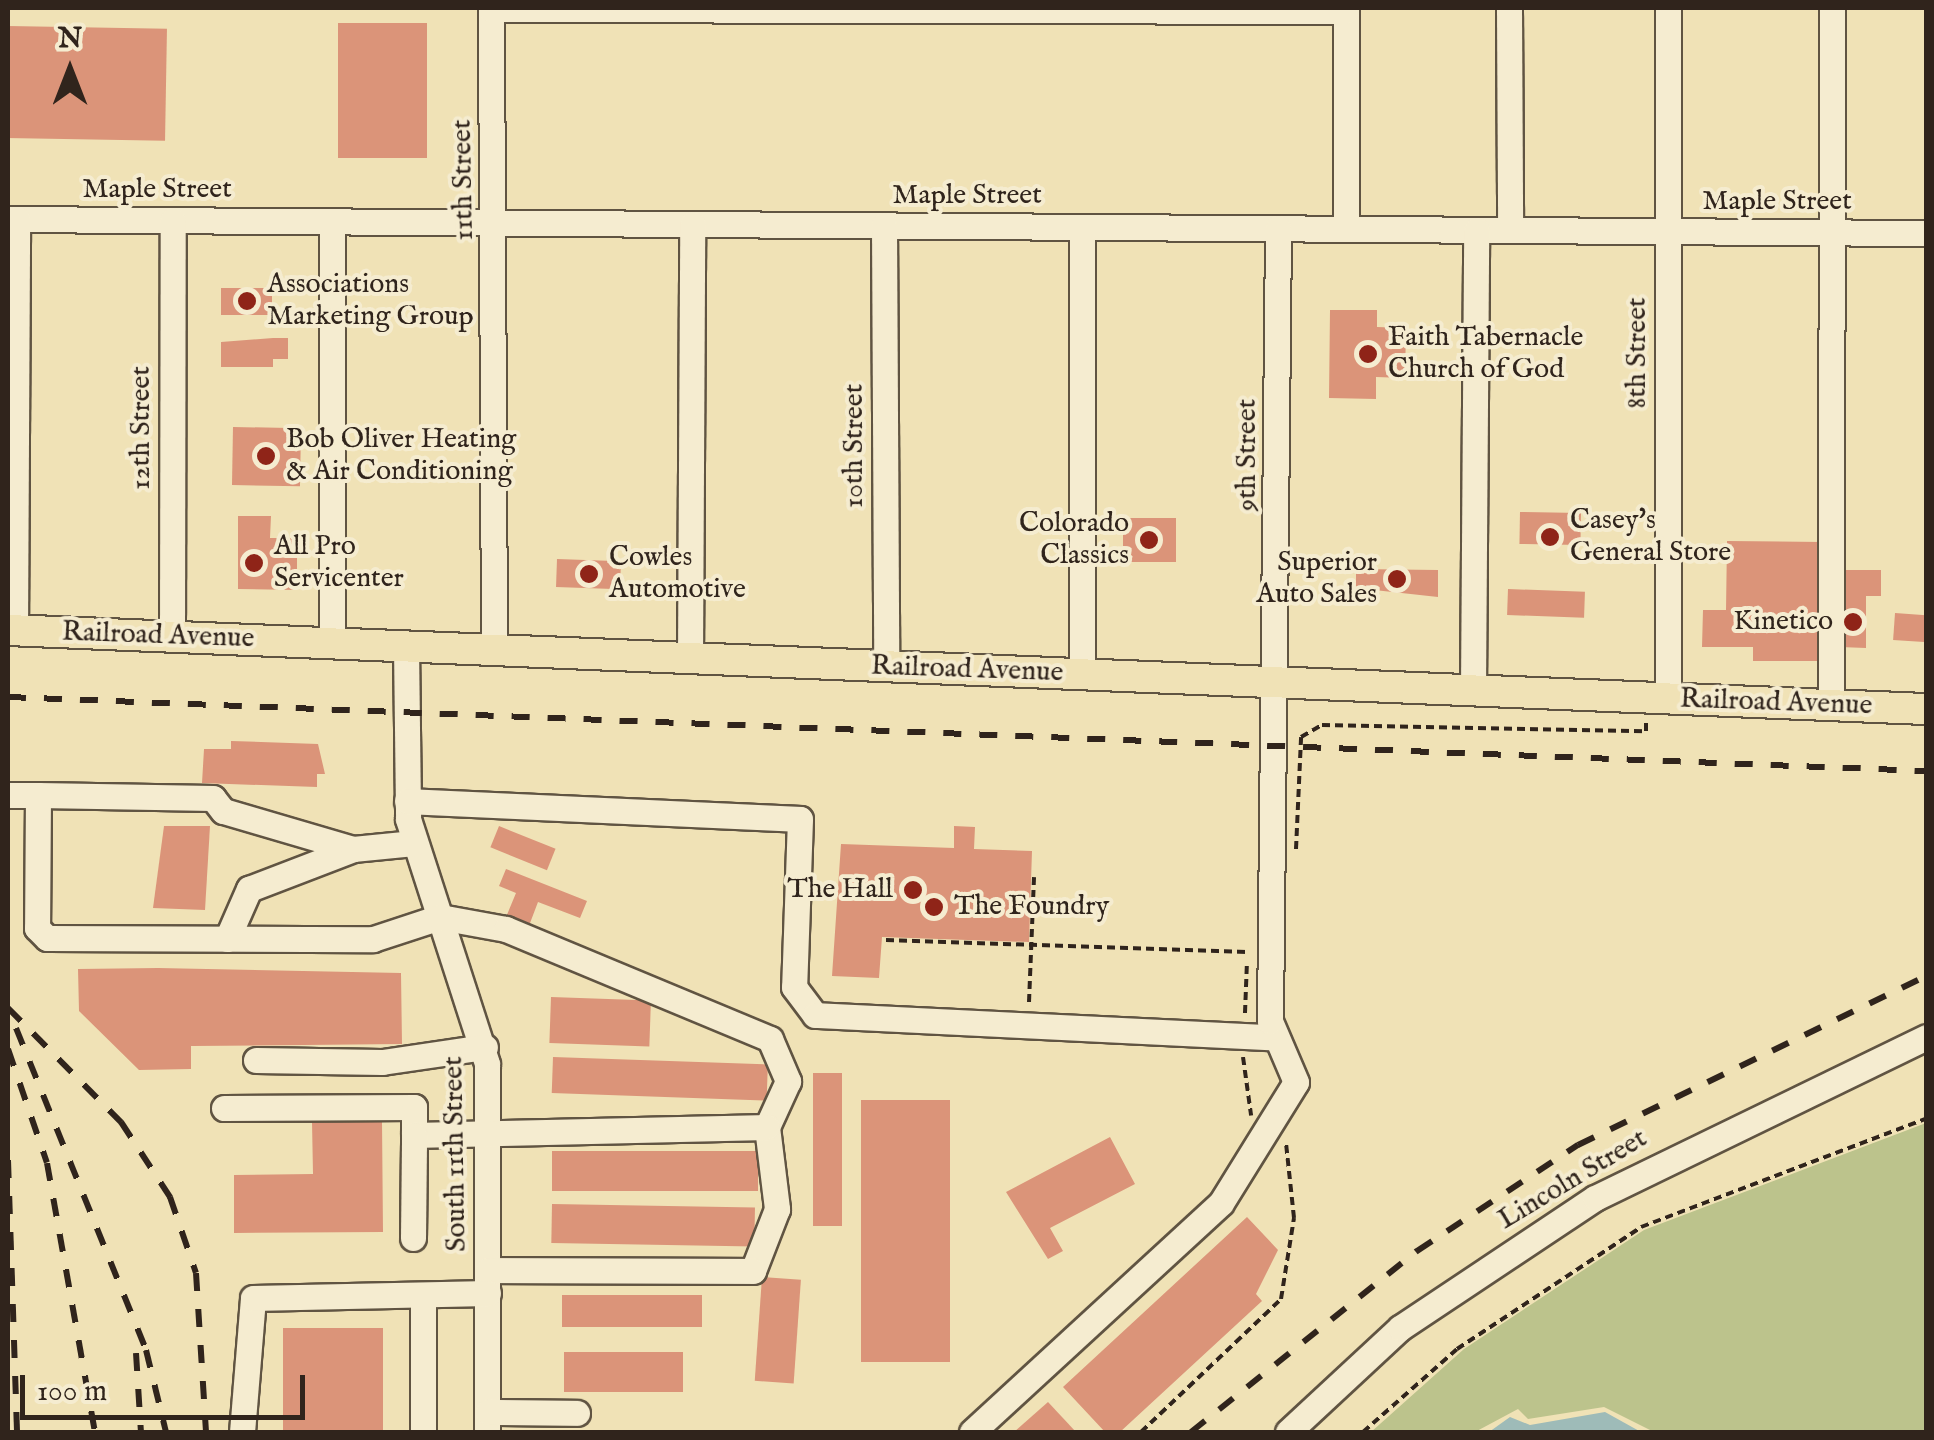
<!DOCTYPE html>
<html>
<head>
<meta charset="utf-8">
<style>
  body { margin:0 }
  #map { position:relative; width:1934px; height:1440px; overflow:hidden; background:#f0e2b6; font-family:"IM FELL English",serif }
  div>[style] { position:absolute }
  .green>* { inset:0; background:#bcc38c }
  .water>* { inset:0; background:#9ebbb8 }
  .building>* { inset:0; background:#db9479; transform-origin:0 0 }
  .path>* { height:4px; margin-top:-2px; transform-origin:0; background:repeating-linear-gradient(90deg,#30241c 0 8px,transparent 0 13px) }
  .roads { filter:drop-shadow(2px 0 #605442) drop-shadow(-2px 0 #605442) drop-shadow(0 2px #605442) drop-shadow(0 -2px #605442) }
  .minor>* { height:25px; margin:-12.5px; padding:0 12.5px; transform-origin:12.5px; border-radius:12.5px; background:#f5ecd0 }
  .major>* { height:30px; margin:-15px; padding:0 15px; transform-origin:15px; border-radius:15px; background:#f0e2b6 }
  .rail>* { height:6px; margin-top:-3px; transform-origin:0; background:repeating-linear-gradient(90deg,#30241c 0 18px,transparent 0 36px) }
  .dots>* { width:28px; height:28px; translate:-50% -50%; box-sizing:border-box; border:5px solid #f5ecd0; border-radius:50% }
  span { translate:-50% -50%; white-space:nowrap; text-align:center; line-height:1.15; -webkit-text-stroke:8px #f5ecd0; paint-order:stroke }
  .street-label { font-size:28px; color:#30241c }
  .poi-label { font-size:28px; color:#30241c }
  .left { translate:0 -50%; text-align:left }
  .right { translate:-100% -50%; text-align:right }
  .frame { position:absolute; inset:0; border:10px solid #30241c; pointer-events:none }
  .north { position:absolute; left:20px; top:20px; width:100px; height:100px; -webkit-text-stroke:8px #f5ecd0; paint-order:stroke; rotate:0deg; font-size:28px; font-weight:700; line-height:40px; text-align:center; color:#30241c }
  .north::after { content:''; display:block; margin:auto; width:35px; height:45px; background:#30241c; clip-path:polygon(50% 0,100% 100%,50% 72%,0 100%) }
  .scale { position:absolute; left:20px; top:1375px; width:285px; height:45px; box-sizing:border-box; border:5px solid #30241c; border-top:0; padding-left:12px; font-size:30px; line-height:35px; white-space:nowrap; color:#30241c; -webkit-text-stroke:8px #f5ecd0; paint-order:stroke }
</style>
</head>
<body>
<div id="map">
  <div class="green">
    <div style="clip-path:polygon(1926px 1123px,1926px 1432px,1654px 1432px,1604px 1407px,1528px 1419px,1518px 1409px,1475px 1432px,1371px 1432px,1464px 1349px,1644px 1230px)"></div>
  </div>
  <div class="water">
    <div style="clip-path:polygon(1605px 1412px,1641px 1432px,1489px 1432px,1510px 1417px,1530px 1425px)"></div>
  </div>
  <div class="building">
    <div style="left:427px;top:23px;width:135px;height:89px;rotate:90deg"></div>
    <div style="left:8px;top:26px;width:159px;height:112px;rotate:1deg"></div>
    <div style="left:221px;top:288px;width:51px;height:27px"></div>
    <div style="clip-path:polygon(1330px 310px,1377px 310px,1377px 327px,1406px 328px,1405px 378px,1376px 377px,1376px 399px,1329px 398px)"></div>
    <div style="clip-path:polygon(273px 338px,288px 338px,288px 359px,273px 359px,273px 367px,221px 367px,221px 342px)"></div>
    <div style="left:233px;top:427px;width:68px;height:58px;rotate:1deg"></div>
    <div style="left:1520px;top:512px;width:61px;height:32px;rotate:1deg"></div>
    <div style="clip-path:polygon(238px 516px,271px 516px,270px 538px,297px 538px,297px 590px,238px 589px)"></div>
    <div style="left:1123px;top:518px;width:53px;height:44px"></div>
    <div style="clip-path:polygon(1727px 541px,1822px 542px,1821px 661px,1753px 661px,1753px 647px,1702px 647px,1703px 610px,1726px 610px)"></div>
    <div style="left:557px;top:559px;width:64px;height:28px;rotate:2deg"></div>
    <div style="clip-path:polygon(1356px 569px,1438px 570px,1438px 597px,1356px 588px)"></div>
    <div style="clip-path:polygon(1841px 570px,1881px 570px,1881px 596px,1866px 596px,1866px 648px,1840px 647px)"></div>
    <div style="left:1508px;top:589px;width:77px;height:26px;rotate:2deg"></div>
    <div style="left:1895px;top:613px;width:31px;height:27px;rotate:4deg"></div>
    <div style="clip-path:polygon(231px 741px,318px 744px,325px 774px,317px 774px,317px 787px,202px 783px,204px 749px,231px 749px)"></div>
    <div style="clip-path:polygon(164px 826px,210px 826px,205px 910px,153px 908px)"></div>
    <div style="left:499px;top:826px;width:61px;height:23px;rotate:22deg"></div>
    <div style="clip-path:polygon(954px 826px,975px 827px,974px 849px,1032px 851px,1029px 942px,882px 937px,879px 978px,832px 976px,841px 844px,954px 848px)"></div>
    <div style="clip-path:polygon(506px 869px,587px 901px,580px 918px,538px 902px,527px 931px,504px 922px,516px 893px,499px 886px)"></div>
    <div style="clip-path:polygon(158px 968px,401px 973px,402px 1044px,191px 1046px,191px 1069px,139px 1070px,79px 1011px,78px 969px)"></div>
    <div style="left:551px;top:997px;width:100px;height:46px;rotate:2deg"></div>
    <div style="left:553px;top:1057px;width:215px;height:36px;rotate:2deg"></div>
    <div style="left:813px;top:1073px;width:29px;height:153px"></div>
    <div style="left:861px;top:1100px;width:89px;height:262px"></div>
    <div style="clip-path:polygon(382px 1121px,383px 1232px,234px 1233px,234px 1175px,313px 1174px,312px 1122px)"></div>
    <div style="clip-path:polygon(1110px 1137px,1135px 1184px,1050px 1228px,1063px 1251px,1048px 1259px,1006px 1192px)"></div>
    <div style="left:552px;top:1151px;width:206px;height:40px"></div>
    <div style="left:552px;top:1204px;width:203px;height:39px;rotate:1deg"></div>
    <div style="clip-path:polygon(1247px 1217px,1278px 1250px,1256px 1294px,1262px 1301px,1120px 1432px,1105px 1432px,1063px 1387px)"></div>
    <div style="left:762px;top:1277px;width:39px;height:104px;rotate:4deg"></div>
    <div style="left:562px;top:1295px;width:140px;height:32px"></div>
    <div style="left:283px;top:1328px;width:100px;height:104px"></div>
    <div style="left:564px;top:1352px;width:119px;height:40px"></div>
    <div style="clip-path:polygon(1048px 1402px,1076px 1432px,1014px 1432px)"></div>
  </div>
  <div class="path">
    <div style="left:1296px;top:849px;width:112px;rotate:-87.4deg"></div>
    <div style="left:1301px;top:737px;width:24px;rotate:-30deg"></div>
    <div style="left:1322px;top:725px;width:324px;rotate:1.1deg"></div>
    <div style="left:1646px;top:731px;width:9px;rotate:-90deg"></div>
    <div style="left:886px;top:940px;width:361px;rotate:1.9deg"></div>
    <div style="left:1029px;top:1002px;width:125px;rotate:-87.7deg"></div>
    <div style="left:1245px;top:1013px;width:51px;rotate:-87.8deg"></div>
    <div style="left:1243px;top:1057px;width:59px;rotate:82.1deg"></div>
    <div style="left:1141px;top:1432px;width:193px;rotate:-43.5deg"></div>
    <div style="left:1281px;top:1299px;width:82px;rotate:-80.9deg"></div>
    <div style="left:1294px;top:1218px;width:75px;rotate:-96.1deg"></div>
    <div style="left:1363px;top:1432px;width:125px;rotate:-41.4deg"></div>
    <div style="left:1457px;top:1349px;width:221px;rotate:-33.5deg"></div>
    <div style="left:1641px;top:1227px;width:305px;rotate:-20.8deg"></div>
  </div>
  <div class="roads">
    <div class="minor">
      <div style="left:1346px;top:8px;width:221px;rotate:90deg"></div>
      <div style="left:1509px;top:8px;width:222px;rotate:89.7deg"></div>
      <div style="left:8px;top:219px;width:1918px;rotate:0.42deg"></div>
      <div style="left:884px;top:225px;width:441px;rotate:89.7deg"></div>
      <div style="left:15px;top:630px;width:411px;rotate:-89.7deg"></div>
      <div style="left:172px;top:637px;width:417px;rotate:-89.9deg"></div>
      <div style="left:332px;top:643px;width:421px;rotate:-90deg"></div>
      <div style="left:406px;top:646px;width:173px;rotate:89.3deg"></div>
      <div style="left:408px;top:819px;width:257px;rotate:72.1deg"></div>
      <div style="left:487px;top:1064px;width:368px;rotate:90deg"></div>
      <div style="left:494px;top:650px;width:641px;rotate:-90.27deg"></div>
      <div style="left:491px;top:9px;width:855px;rotate:0.13deg"></div>
      <div style="left:690px;top:658px;width:434px;rotate:-89.7deg"></div>
      <div style="left:1082px;top:674px;width:447px;rotate:-90deg"></div>
      <div style="left:1473px;top:691px;width:461px;rotate:-89.6deg"></div>
      <div style="left:1668px;top:698px;width:690px;rotate:-90deg"></div>
      <div style="left:1831px;top:705px;width:697px;rotate:-89.92deg"></div>
      <div style="left:8px;top:795px;width:30px"></div>
      <div style="left:407px;top:801px;width:393px;rotate:2.6deg"></div>
      <div style="left:800px;top:819px;width:168px;rotate:92deg"></div>
      <div style="left:794px;top:987px;width:35px;rotate:53deg"></div>
      <div style="left:815px;top:1015px;width:458px;rotate:2.8deg"></div>
      <div style="left:353px;top:849px;width:135px;rotate:-163.7deg"></div>
      <div style="left:223px;top:811px;width:16px;rotate:-128deg"></div>
      <div style="left:213px;top:798px;width:175px;rotate:-179deg"></div>
      <div style="left:38px;top:795px;width:133px;rotate:90.4deg"></div>
      <div style="left:37px;top:928px;width:14px;rotate:45deg"></div>
      <div style="left:47px;top:938px;width:326px;rotate:0.2deg"></div>
      <div style="left:373px;top:939px;width:71px;rotate:-18.2deg"></div>
      <div style="left:440px;top:917px;width:67px;rotate:10.3deg"></div>
      <div style="left:506px;top:929px;width:286px;rotate:22.6deg"></div>
      <div style="left:770px;top:1039px;width:46px;rotate:66.8deg"></div>
      <div style="left:788px;top:1081px;width:51px;rotate:114.5deg"></div>
      <div style="left:767px;top:1127px;width:83px;rotate:83deg"></div>
      <div style="left:777px;top:1209px;width:66px;rotate:111.2deg"></div>
      <div style="left:753px;top:1271px;width:265px;rotate:-179.8deg"></div>
      <div style="left:227px;top:939px;width:55px;rotate:-66.3deg"></div>
      <div style="left:249px;top:889px;width:111px;rotate:-21deg"></div>
      <div style="left:353px;top:849px;width:61px;rotate:-5.6deg"></div>
      <div style="left:256px;top:1060px;width:126px;rotate:0.9deg"></div>
      <div style="left:382px;top:1062px;width:104px;rotate:-8.3deg"></div>
      <div style="left:224px;top:1108px;width:190px;rotate:-0.3deg"></div>
      <div style="left:414px;top:1107px;width:28px;rotate:90deg"></div>
      <div style="left:414px;top:1135px;width:353px;rotate:-1.3deg"></div>
      <div style="left:413px;top:1238px;width:103px;rotate:-89.4deg"></div>
      <div style="left:488px;top:1412px;width:89px;rotate:0.6deg"></div>
      <div style="left:242px;top:1432px;width:134px;rotate:-85.3deg"></div>
      <div style="left:253px;top:1298px;width:235px;rotate:-1.2deg"></div>
      <div style="left:423px;top:1432px;width:136px;rotate:-90deg"></div>
      <div style="left:972px;top:1432px;width:338px;rotate:-42.6deg"></div>
      <div style="left:1221px;top:1203px;width:142px;rotate:-58.2deg"></div>
      <div style="left:1296px;top:1082px;width:66px;rotate:-113.1deg"></div>
      <div style="left:1270px;top:1021px;width:793px;rotate:-89.42deg"></div>
      <div style="left:1288px;top:1432px;width:153px;rotate:-42.9deg"></div>
      <div style="left:1400px;top:1328px;width:234px;rotate:-33.7deg"></div>
      <div style="left:1595px;top:1198px;width:368px;rotate:-25.9deg"></div>
    </div>
    <div class="major">
      <div style="left:8px;top:630px;width:1920px;rotate:2.36deg"></div>
    </div>
  </div>
  <div class="rail">
    <div style="left:8px;top:697px;width:1919px;rotate:2.21deg"></div>
    <div style="left:8px;top:1008px;width:161px;rotate:45.3deg"></div>
    <div style="left:121px;top:1122px;width:90px;rotate:56.8deg"></div>
    <div style="left:170px;top:1197px;width:80px;rotate:71.1deg"></div>
    <div style="left:196px;top:1273px;width:159px;rotate:86.4deg"></div>
    <div style="left:16px;top:1028px;width:347px;rotate:68deg"></div>
    <div style="left:146px;top:1350px;width:84px;rotate:76.3deg"></div>
    <div style="left:8px;top:1049px;width:120px;rotate:71.1deg"></div>
    <div style="left:47px;top:1163px;width:273px;rotate:79.9deg"></div>
    <div style="left:8px;top:1160px;width:272px;rotate:88.1deg"></div>
    <div style="left:136px;top:1353px;width:79px;rotate:86.4deg"></div>
    <div style="left:1191px;top:1432px;width:290px;rotate:-38.7deg"></div>
    <div style="left:1417px;top:1251px;width:193px;rotate:-33.4deg"></div>
    <div style="left:1578px;top:1145px;width:387px;rotate:-25.9deg"></div>
  </div>
  <div class="dots">
    <div style="left:247px;top:301px;background:#8f2418"></div>
    <div style="left:1368px;top:354px;background:#8f2418"></div>
    <div style="left:266px;top:456px;background:#8f2418"></div>
    <div style="left:1550px;top:537px;background:#8f2418"></div>
    <div style="left:1149px;top:540px;background:#8f2418"></div>
    <div style="left:254px;top:563px;background:#8f2418"></div>
    <div style="left:589px;top:574px;background:#8f2418"></div>
    <div style="left:1397px;top:579px;background:#8f2418"></div>
    <div style="left:1853px;top:622px;background:#8f2418"></div>
    <div style="left:913px;top:890px;background:#8f2418"></div>
    <div style="left:934px;top:907px;background:#8f2418"></div>
  </div>
  <div class="street-label">
    <span style="left:464px;top:180px;rotate:-91deg">11th Street</span>
    <span style="left:157px;top:190px">Maple Street</span>
    <span style="left:967px;top:196px">Maple Street</span>
    <span style="left:1777px;top:202px">Maple Street</span>
    <span style="left:1638px;top:353px;rotate:-90deg">8th Street</span>
    <span style="left:142px;top:428px;rotate:-90deg">12th Street</span>
    <span style="left:855px;top:446px;rotate:-90deg">10th Street</span>
    <span style="left:1248px;top:455px;rotate:-90deg">9th Street</span>
    <span style="left:158px;top:636px;rotate:2deg">Railroad Avenue</span>
    <span style="left:967px;top:670px;rotate:2deg">Railroad Avenue</span>
    <span style="left:1776px;top:703px;rotate:2deg">Railroad Avenue</span>
    <span style="left:456px;top:1154px;rotate:-91deg">South 11th Street</span>
    <span style="left:1573px;top:1180px;rotate:-31deg">Lincoln Street</span>
  </div>
  <div class="poi-label">
    <span class="left" style="left:267px;top:301px">Associations<br>Marketing Group</span>
    <span class="left" style="left:1388px;top:354px">Faith Tabernacle<br>Church of God</span>
    <span class="left" style="left:286px;top:456px">Bob Oliver Heating<br>&amp; Air Conditioning</span>
    <span class="left" style="left:1570px;top:537px">Casey's<br>General Store</span>
    <span class="right" style="left:1129px;top:540px">Colorado<br>Classics</span>
    <span class="left" style="left:274px;top:563px">All Pro<br>Servicenter</span>
    <span class="left" style="left:609px;top:574px">Cowles<br>Automotive</span>
    <span class="right" style="left:1377px;top:579px">Superior<br>Auto Sales</span>
    <span class="right" style="left:1833px;top:622px">Kinetico</span>
    <span class="right" style="left:893px;top:890px">The Hall</span>
    <span class="left" style="left:954px;top:907px">The Foundry</span>
  </div>
  <div class="frame"></div>
  <div class="north">N</div>
  <div class="scale">100 m</div>
</div>
</body>
</html>
